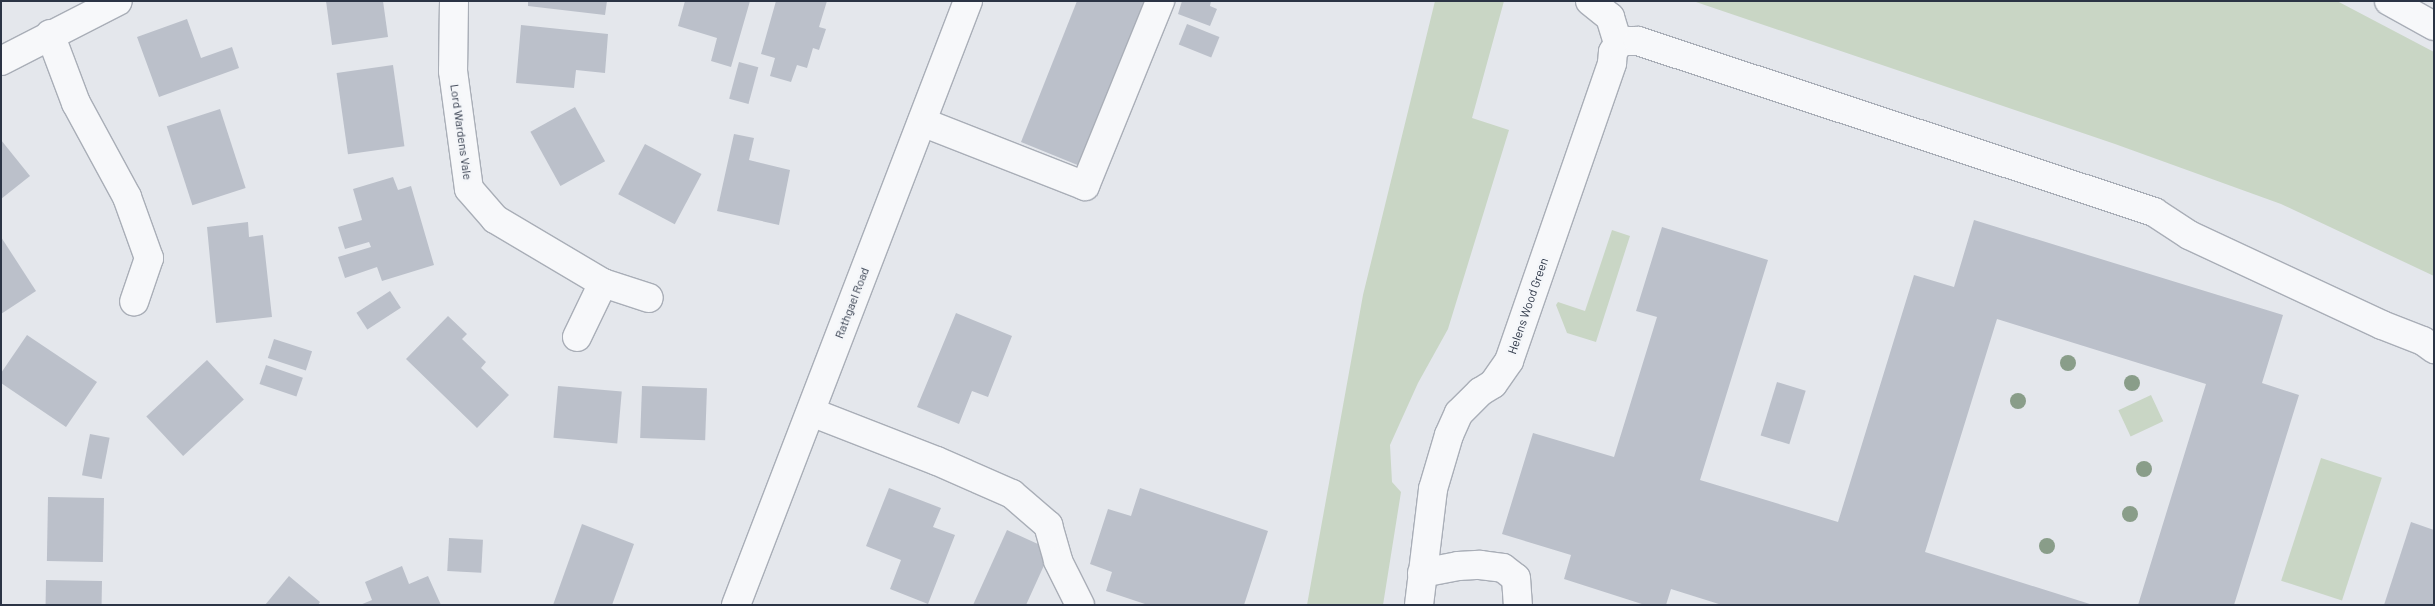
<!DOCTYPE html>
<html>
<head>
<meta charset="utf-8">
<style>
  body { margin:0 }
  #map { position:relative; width:2435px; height:606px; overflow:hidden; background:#e4e7ec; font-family:Barlow,sans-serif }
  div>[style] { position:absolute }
  .green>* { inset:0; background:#c9d6c5; transform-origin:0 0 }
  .building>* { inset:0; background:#bbc0ca; transform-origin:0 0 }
  .roads { filter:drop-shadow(1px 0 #a9aeb7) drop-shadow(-1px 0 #a9aeb7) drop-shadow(0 1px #a9aeb7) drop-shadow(0 -1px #a9aeb7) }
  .minor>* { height:28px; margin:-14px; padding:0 14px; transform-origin:14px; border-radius:14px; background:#f7f8fa }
  .trees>* { width:16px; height:16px; margin:-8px; border-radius:50%; background:#899d89 }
  span { translate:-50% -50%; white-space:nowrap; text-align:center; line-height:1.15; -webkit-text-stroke:5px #f4f6f9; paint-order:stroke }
  .street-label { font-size:12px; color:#2b3445 }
  .frame { position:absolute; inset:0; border:2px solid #2b3445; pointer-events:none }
</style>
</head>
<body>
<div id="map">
  <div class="green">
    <div style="clip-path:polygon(1435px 1px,1504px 1px,1472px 118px,1509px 130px,1448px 329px,1418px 383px,1390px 445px,1392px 482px,1401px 492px,1383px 605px,1307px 605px,1363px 295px)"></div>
    <div style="clip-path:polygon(1693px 1px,2337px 1px,2434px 52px,2434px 276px,2281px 204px,2115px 144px)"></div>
    <div style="clip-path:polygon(1612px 230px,1630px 236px,1596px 342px,1567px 333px,1556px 305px,1558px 302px,1585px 311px)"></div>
    <div style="left:2151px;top:395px;width:29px;height:36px;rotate:65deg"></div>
    <div style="left:2321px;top:458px;width:64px;height:129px;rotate:18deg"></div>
  </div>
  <div class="building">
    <div style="clip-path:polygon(326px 1px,383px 1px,388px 37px,332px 45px)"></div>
    <div style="clip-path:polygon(528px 1px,607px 1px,605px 15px,528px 6px)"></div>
    <div style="clip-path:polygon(685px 1px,750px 1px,731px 67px,711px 61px,717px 38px,678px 26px)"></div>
    <div style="clip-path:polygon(776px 1px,827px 1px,819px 27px,826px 29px,819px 50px,813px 48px,807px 68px,797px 65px,791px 82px,770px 76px,775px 58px,761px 54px)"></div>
    <div style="clip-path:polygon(1077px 1px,1146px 1px,1080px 166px,1021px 142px)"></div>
    <div style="clip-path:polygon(1182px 1px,1211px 1px,1210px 6px,1217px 9px,1210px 26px,1178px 14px)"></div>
    <div style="clip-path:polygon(187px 19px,201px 58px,232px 47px,239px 68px,159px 97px,137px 37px)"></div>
    <div style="left:1187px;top:24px;width:35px;height:22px;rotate:22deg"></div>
    <div style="clip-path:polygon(521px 25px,608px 34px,605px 73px,576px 70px,574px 88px,516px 83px)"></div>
    <div style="left:739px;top:62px;width:20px;height:38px;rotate:15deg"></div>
    <div style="left:393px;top:65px;width:82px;height:57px;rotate:82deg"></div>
    <div style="left:575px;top:107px;width:62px;height:51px;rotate:61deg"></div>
    <div style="left:220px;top:109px;width:83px;height:56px;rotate:72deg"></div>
    <div style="clip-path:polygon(734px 134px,754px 138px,749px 160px,790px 170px,779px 225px,717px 211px)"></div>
    <div style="clip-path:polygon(1px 140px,30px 176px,1px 199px)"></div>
    <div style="left:645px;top:144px;width:64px;height:57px;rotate:28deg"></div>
    <div style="clip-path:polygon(393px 177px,398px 190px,411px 186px,434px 265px,382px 281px,377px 267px,345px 278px,338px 257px,371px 247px,369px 242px,345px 249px,338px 227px,362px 220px,353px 189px)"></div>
    <div style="clip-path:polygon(1974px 220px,2283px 315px,2262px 383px,2299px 395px,2234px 605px,2138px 605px,2206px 384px,1997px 319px,1925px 552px,2093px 605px,1722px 605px,1671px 589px,1666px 605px,1645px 605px,1564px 579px,1571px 555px,1502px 534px,1533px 433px,1614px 457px,1657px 317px,1636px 311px,1662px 227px,1768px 260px,1700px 480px,1838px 522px,1914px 275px,1954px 287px)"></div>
    <div style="clip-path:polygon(248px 222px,249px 237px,263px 235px,272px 317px,216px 323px,207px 227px)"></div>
    <div style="clip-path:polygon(1px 237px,36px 291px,1px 314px)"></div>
    <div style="left:390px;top:291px;width:20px;height:40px;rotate:57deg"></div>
    <div style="clip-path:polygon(956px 313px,1012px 336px,988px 397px,972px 391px,959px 424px,917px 407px)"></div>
    <div style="clip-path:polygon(448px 316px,467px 334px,462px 339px,486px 362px,481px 368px,509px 395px,477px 428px,406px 359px)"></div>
    <div style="clip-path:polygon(27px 335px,97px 382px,66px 427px,1px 383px,1px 373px)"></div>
    <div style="left:274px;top:339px;width:40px;height:20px;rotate:18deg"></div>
    <div style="left:207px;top:360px;width:54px;height:83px;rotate:47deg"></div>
    <div style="left:266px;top:365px;width:39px;height:20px;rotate:19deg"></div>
    <div style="left:1777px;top:382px;width:30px;height:56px;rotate:17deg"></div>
    <div style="left:558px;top:386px;width:64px;height:52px;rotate:5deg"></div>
    <div style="left:642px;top:386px;width:65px;height:52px;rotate:2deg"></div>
    <div style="left:90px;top:434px;width:20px;height:42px;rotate:11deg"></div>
    <div style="clip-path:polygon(889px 488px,941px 508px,933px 527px,955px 535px,928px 604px,890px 589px,901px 560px,866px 546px)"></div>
    <div style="clip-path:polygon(1140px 488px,1268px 531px,1244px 605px,1148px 605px,1106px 591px,1112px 572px,1090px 564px,1108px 509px,1131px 516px)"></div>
    <div style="left:48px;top:497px;width:56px;height:64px;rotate:1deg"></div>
    <div style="clip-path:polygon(2411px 522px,2434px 530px,2434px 605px,2384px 605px)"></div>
    <div style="clip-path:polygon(582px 524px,634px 544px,612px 605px,553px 605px)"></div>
    <div style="clip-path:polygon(1007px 530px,1051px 550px,1026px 605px,973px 605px)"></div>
    <div style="left:449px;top:538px;width:34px;height:33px;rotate:3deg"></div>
    <div style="clip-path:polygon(402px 566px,409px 584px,428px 576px,441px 605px,360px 605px,372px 600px,365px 582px)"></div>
    <div style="clip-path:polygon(289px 576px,320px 602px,318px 605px,265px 605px)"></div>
    <div style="left:46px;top:580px;width:56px;height:25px;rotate:1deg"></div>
  </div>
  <div class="roads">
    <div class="minor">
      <div style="left:454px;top:1px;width:70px;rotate:90.8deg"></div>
      <div style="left:453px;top:71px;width:119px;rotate:82.3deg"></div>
      <div style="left:469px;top:189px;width:40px;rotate:49deg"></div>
      <div style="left:495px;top:219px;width:126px;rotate:30.7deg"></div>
      <div style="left:603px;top:283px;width:48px;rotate:18.1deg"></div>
      <div style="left:1590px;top:1px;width:26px;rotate:39deg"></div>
      <div style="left:1610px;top:17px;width:28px;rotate:73deg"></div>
      <div style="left:2389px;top:1px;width:51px;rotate:29.1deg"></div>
      <div style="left:50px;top:34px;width:74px;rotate:69.4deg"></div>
      <div style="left:76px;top:103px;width:107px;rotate:61.5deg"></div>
      <div style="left:127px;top:197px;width:65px;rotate:70.2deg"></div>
      <div style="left:149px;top:258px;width:46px;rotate:108.8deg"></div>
      <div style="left:1px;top:61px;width:131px;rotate:-27.1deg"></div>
      <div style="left:922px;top:122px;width:175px;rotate:21.4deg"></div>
      <div style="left:1085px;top:186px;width:200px;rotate:-67.9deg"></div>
      <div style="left:577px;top:337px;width:60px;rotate:-64.3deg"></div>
      <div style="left:811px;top:412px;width:135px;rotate:21.3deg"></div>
      <div style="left:937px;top:461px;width:82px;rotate:23.7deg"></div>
      <div style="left:1012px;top:494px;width:48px;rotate:40.7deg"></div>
      <div style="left:1048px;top:525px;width:37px;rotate:74deg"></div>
      <div style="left:1058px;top:561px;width:49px;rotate:63.4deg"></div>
      <div style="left:1422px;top:573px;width:37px;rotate:-11deg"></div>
      <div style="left:1458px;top:566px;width:22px;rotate:-3deg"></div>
      <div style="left:1480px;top:565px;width:23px;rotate:7deg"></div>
      <div style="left:1503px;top:568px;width:16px;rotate:38deg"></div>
      <div style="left:1516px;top:578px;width:27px;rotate:86deg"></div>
      <div style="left:736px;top:605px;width:647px;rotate:-68.99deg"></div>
      <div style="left:1419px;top:605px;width:117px;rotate:-83.1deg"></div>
      <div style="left:1433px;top:489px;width:56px;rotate:-73.5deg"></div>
      <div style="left:1449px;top:435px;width:24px;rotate:-66deg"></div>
      <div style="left:1459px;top:413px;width:30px;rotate:-45deg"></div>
      <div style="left:1480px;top:392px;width:15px;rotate:-32deg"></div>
      <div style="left:1493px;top:384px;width:28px;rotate:-55deg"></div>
      <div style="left:1509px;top:361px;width:315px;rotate:-70.9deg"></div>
      <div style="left:1612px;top:63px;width:11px;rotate:-85deg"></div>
      <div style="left:1613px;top:52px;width:9px;rotate:-58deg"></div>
      <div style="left:1618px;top:44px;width:9px;rotate:-21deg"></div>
      <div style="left:1626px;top:41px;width:12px"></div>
      <div style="left:1638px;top:41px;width:544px;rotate:18.33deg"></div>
      <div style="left:2154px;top:212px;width:42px;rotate:33.3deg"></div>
      <div style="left:2189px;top:235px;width:213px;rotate:25deg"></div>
      <div style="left:2382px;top:325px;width:44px;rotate:21.3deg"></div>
      <div style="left:2423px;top:341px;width:14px;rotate:36deg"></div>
    </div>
  </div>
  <div class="trees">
    <div style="left:2068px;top:363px"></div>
    <div style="left:2132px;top:383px"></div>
    <div style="left:2018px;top:401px"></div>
    <div style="left:2144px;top:469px"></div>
    <div style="left:2130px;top:514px"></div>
    <div style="left:2047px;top:546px"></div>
  </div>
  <div class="street-label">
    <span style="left:461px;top:132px;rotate:82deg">Lord Wardens Vale</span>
    <span style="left:852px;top:303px;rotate:-69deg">Rathgael Road</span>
    <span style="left:1528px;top:306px;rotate:-71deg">Helens Wood Green</span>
  </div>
  <div class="frame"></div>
</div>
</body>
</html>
